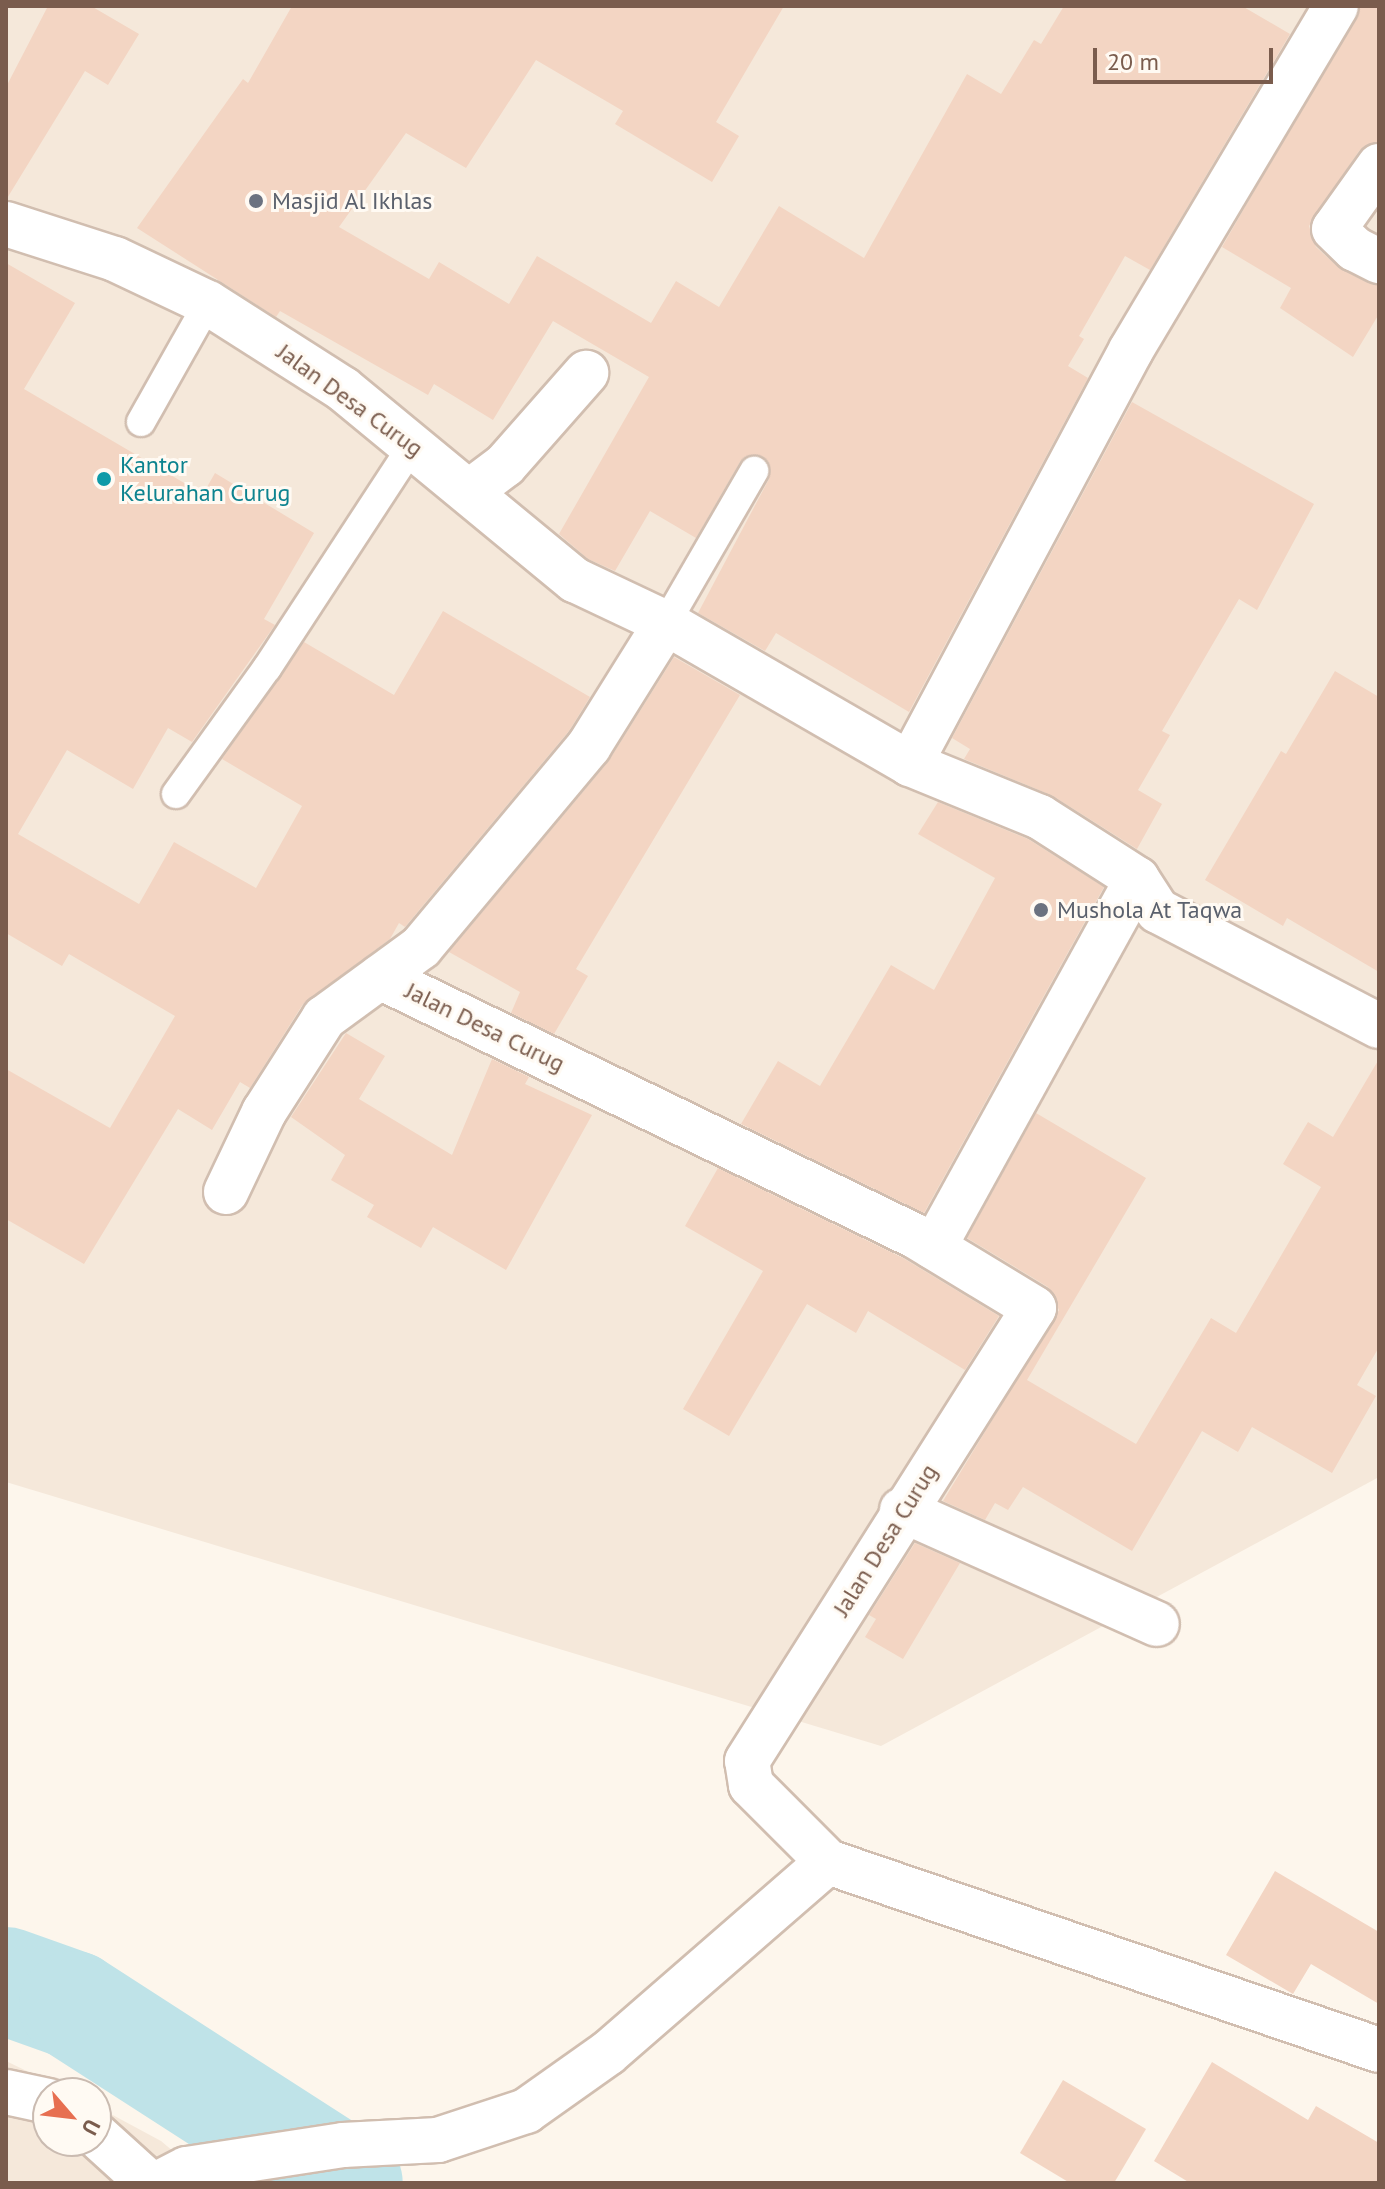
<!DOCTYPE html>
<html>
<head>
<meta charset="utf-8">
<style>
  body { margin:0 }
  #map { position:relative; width:1385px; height:2189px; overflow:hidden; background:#fdf6ec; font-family:"PT Sans",sans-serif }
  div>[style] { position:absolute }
  .residential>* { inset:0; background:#f5e8da }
  .river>* { height:108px; margin:-54px; padding:0 54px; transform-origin:54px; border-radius:54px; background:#bfe3e8 }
  .building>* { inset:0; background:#f3d5c3 }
  .roads { filter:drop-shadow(2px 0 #d1beb0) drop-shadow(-2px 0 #d1beb0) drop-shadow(0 2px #d1beb0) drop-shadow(0 -2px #d1beb0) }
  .lane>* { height:28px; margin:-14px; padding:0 14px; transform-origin:14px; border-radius:14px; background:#fff }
  .street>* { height:44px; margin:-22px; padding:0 22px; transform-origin:22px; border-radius:22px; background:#fff }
  .dots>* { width:22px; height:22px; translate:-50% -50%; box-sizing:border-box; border:4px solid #fffaf3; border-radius:50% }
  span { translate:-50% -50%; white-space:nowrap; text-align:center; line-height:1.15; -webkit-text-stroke:6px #fffaf3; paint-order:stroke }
  .worship-label { font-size:24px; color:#5b616d }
  .left { translate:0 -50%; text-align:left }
  .street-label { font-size:24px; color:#7a5c4d }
  .culture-label { font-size:24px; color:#0d838f }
  .frame { position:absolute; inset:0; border:8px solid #7a5c4d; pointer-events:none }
  .north { position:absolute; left:32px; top:2077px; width:80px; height:80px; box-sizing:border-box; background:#fffaf3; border:2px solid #cabbb1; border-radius:50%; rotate:118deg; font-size:22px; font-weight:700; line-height:32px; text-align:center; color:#7a5c4d }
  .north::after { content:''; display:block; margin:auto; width:28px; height:36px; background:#e76f51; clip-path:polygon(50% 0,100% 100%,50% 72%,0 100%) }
  .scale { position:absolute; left:1093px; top:48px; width:180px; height:36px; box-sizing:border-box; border:4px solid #7a5c4d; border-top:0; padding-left:10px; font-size:24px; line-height:28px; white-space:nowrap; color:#7a5c4d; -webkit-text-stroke:6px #fffaf3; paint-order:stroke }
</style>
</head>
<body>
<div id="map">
  <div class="residential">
    <div style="clip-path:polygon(6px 6px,1379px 6px,1379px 1477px,881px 1746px,6px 1482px)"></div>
    <div style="clip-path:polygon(6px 2061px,72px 2093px,48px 2093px,48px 2141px,96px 2141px,96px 2106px,161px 2141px,211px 2183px,6px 2183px)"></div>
  </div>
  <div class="river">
    <div style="left:6px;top:1981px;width:71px;rotate:19.7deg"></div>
    <div style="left:73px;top:2005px;width:328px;rotate:32.8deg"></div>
  </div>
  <div class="building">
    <div style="clip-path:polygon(48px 6px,91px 6px,139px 34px,108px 85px,85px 71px,6px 200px,6px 87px)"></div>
    <div style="clip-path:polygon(292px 6px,784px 6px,716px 122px,739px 136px,712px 182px,615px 124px,623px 111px,536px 60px,466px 168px,406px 133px,339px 227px,429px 279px,439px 262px,509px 304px,537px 256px,651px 323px,676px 281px,719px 307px,779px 206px,864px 258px,967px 74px,1001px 94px,1034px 40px,1041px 44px,1064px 6px,1242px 6px,1290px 34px,1150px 270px,1125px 256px,1079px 336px,1084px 339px,1068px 366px,1088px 378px,909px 712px,776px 633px,765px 651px,698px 613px,769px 479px,769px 463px,762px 456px,746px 456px,740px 462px,696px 538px,650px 511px,615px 571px,588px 559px,559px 534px,649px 377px,553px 321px,493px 420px,434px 384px,428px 395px,280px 311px,276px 317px,137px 228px,243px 79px,248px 83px)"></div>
    <div style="clip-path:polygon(1361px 6px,1379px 6px,1379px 141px,1359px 151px,1309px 226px,1316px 247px,1338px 267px,1379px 286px,1379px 314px,1353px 357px,1280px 308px,1291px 288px,1222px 247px)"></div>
    <div style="clip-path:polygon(6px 263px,75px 303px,24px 389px,203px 494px,215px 473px,314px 533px,264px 619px,275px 625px,192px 742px,168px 728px,133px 789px,67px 750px,18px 834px,139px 904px,174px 842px,256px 888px,302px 806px,222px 759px,304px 642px,394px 695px,443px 611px,590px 697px,569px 731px,405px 927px,399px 923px,390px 939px,303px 1004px,250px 1088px,240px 1082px,212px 1130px,178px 1109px,84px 1264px,6px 1219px,6px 1069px,110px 1128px,175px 1016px,69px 954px,62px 966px,6px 933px)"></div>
    <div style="clip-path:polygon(1132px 402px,1314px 504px,1257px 610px,1239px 599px,1162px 731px,1170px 735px,1138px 790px,1162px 804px,1137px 849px,1053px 796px,964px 759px,970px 749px,952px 738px)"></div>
    <div style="clip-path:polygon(674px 657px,740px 695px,576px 969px,588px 976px,554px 1034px,511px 1013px,520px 992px,449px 952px,608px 762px)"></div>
    <div style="clip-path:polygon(1335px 671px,1379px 697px,1379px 972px,1287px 918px,1283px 926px,1205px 880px,1281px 751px,1286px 754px)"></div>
    <div style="clip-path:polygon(938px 802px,1028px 839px,1104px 887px,924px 1213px,741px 1124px,778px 1061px,820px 1086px,891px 965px,934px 990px,995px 878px,918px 834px)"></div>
    <div style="clip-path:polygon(346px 1033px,385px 1056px,359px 1099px,452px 1155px,492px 1059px,529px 1077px,525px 1084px,592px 1115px,506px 1270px,433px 1227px,421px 1248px,367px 1217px,374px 1205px,331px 1180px,345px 1155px,291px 1117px)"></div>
    <div style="clip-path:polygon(1379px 1059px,1379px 1347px,1357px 1385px,1376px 1396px,1332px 1473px,1252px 1427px,1238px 1452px,1202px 1431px,1132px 1551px,1023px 1487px,1008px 1510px,995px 1503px,985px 1520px,943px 1501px,1059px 1310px,1048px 1287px,967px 1238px,1036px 1113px,1146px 1178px,1027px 1380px,1136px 1444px,1211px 1318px,1236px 1333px,1321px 1187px,1283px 1164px,1308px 1122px,1333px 1137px)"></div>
    <div style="clip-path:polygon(718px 1168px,903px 1258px,999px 1316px,965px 1370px,868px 1311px,856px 1333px,807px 1304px,729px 1436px,683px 1409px,763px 1271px,685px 1226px)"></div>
    <div style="clip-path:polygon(915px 1543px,960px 1563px,903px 1659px,865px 1637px,876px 1619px,869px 1615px)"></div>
    <div style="clip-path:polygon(1275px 1871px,1379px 1932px,1379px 2004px,1311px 1964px,1293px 1994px,1226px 1955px)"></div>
    <div style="clip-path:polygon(1212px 2062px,1308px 2120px,1316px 2106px,1379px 2143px,1379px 2183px,1190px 2183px,1154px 2161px)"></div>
    <div style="clip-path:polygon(1063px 2080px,1146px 2129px,1114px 2183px,1070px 2183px,1020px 2153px)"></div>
  </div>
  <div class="roads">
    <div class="lane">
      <div style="left:141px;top:422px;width:137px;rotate:-60.6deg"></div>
      <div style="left:666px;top:623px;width:176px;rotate:-59.9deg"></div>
      <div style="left:176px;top:794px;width:155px;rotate:-54.2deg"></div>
      <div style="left:267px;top:668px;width:269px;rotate:-56.8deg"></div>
    </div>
    <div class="street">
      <div style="left:1379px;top:166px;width:77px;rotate:125.5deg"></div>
      <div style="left:1334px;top:229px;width:29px;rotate:44deg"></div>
      <div style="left:1355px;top:249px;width:27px;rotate:27deg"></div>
      <div style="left:6px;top:224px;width:114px;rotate:17.8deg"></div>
      <div style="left:115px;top:259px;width:103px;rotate:25.3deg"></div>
      <div style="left:208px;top:303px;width:160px;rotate:32.5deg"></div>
      <div style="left:343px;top:389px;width:301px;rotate:39.5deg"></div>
      <div style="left:575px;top:580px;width:101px;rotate:25.3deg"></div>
      <div style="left:666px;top:623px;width:282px;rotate:30deg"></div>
      <div style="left:910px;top:764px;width:140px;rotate:22.2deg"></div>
      <div style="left:1040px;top:817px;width:115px;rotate:32.6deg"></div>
      <div style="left:1137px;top:879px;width:38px;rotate:57deg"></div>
      <div style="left:1158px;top:911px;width:249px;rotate:27.5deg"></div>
      <div style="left:469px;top:492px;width:45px;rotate:-36.9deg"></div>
      <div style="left:505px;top:465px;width:123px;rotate:-48.6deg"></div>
      <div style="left:910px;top:764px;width:469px;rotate:-61.9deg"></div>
      <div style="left:1131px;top:350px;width:400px;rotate:-59.2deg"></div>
      <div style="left:226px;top:1192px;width:89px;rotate:-64.6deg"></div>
      <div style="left:264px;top:1112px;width:112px;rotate:-57.4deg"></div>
      <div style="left:324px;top:1018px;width:120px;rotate:-36.2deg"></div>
      <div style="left:421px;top:947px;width:262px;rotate:-50.1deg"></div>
      <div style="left:589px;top:746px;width:145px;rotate:-58deg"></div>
      <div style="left:934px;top:1247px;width:420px;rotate:-61.1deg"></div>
      <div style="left:902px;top:1510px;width:279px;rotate:24.1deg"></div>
      <div style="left:828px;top:1862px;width:582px;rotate:18.84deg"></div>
      <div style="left:6px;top:2092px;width:43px;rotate:12.1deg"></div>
      <div style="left:96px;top:2135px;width:72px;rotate:42.2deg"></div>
      <div style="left:159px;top:2183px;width:31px;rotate:-27deg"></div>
      <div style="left:187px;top:2169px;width:158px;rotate:-8.7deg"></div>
      <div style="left:343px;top:2145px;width:95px;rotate:-3deg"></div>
      <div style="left:438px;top:2140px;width:93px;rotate:-18.2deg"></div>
      <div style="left:526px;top:2111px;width:100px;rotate:-35.3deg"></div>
      <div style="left:608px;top:2053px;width:291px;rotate:-41deg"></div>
      <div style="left:828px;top:1862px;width:109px;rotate:-135deg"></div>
      <div style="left:751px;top:1785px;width:24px;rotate:-99deg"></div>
      <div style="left:747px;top:1761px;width:536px;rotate:-57.64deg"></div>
      <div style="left:1034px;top:1308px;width:139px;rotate:-148.8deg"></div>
      <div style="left:915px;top:1236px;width:594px;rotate:-154.17deg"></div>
    </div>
  </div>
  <div class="dots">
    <div style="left:256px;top:201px;background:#6b7280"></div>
    <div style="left:104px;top:479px;background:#0f9aa8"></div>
    <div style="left:1041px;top:910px;background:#6b7280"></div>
  </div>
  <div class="worship-label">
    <span class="left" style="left:272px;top:201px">Masjid Al Ikhlas</span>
    <span class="left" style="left:1057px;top:910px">Mushola At Taqwa</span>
  </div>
  <div class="street-label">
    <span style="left:350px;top:400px;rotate:36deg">Jalan Desa Curug</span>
    <span style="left:485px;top:1027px;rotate:26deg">Jalan Desa Curug</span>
    <span style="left:885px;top:1540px;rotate:-58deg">Jalan Desa Curug</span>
  </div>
  <div class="culture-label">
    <span class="left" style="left:120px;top:479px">Kantor<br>Kelurahan Curug</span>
  </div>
  <div class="frame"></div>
  <div class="north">U</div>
  <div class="scale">20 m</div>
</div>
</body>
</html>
